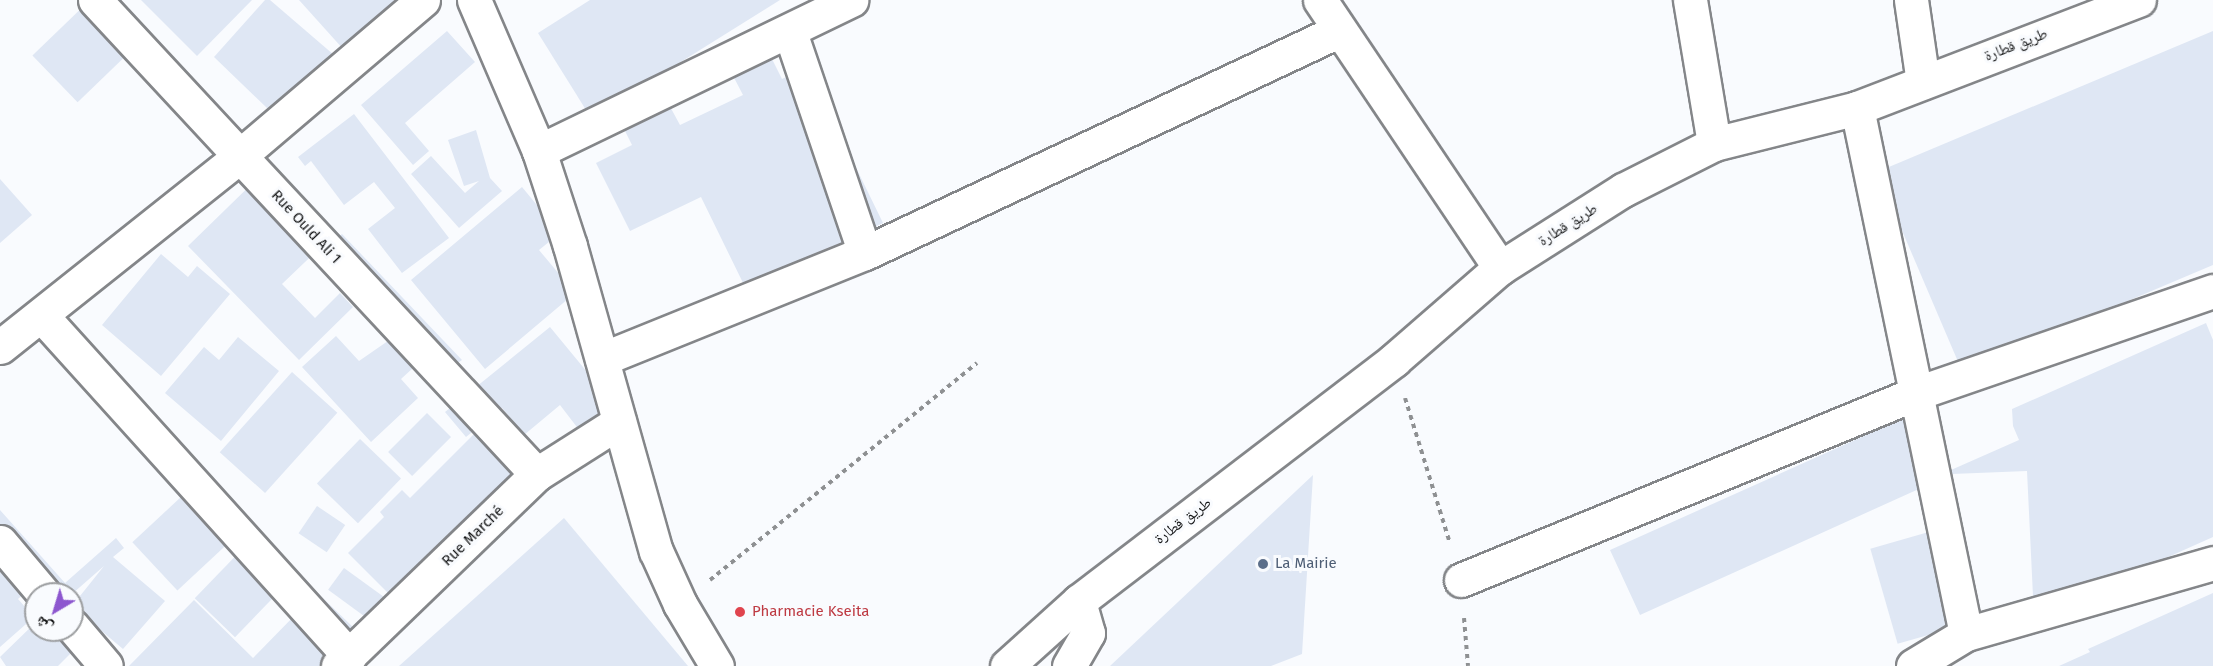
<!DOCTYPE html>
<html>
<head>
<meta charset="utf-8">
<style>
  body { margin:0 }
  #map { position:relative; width:2213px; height:666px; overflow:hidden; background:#f9fbfe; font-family:"Fira Sans","Noto Naskh Arabic",sans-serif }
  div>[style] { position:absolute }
  .building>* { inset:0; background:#dfe7f4; transform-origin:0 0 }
  .path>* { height:4px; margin-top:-2px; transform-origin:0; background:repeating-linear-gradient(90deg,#8e9092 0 4.5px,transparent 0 9px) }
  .roads { filter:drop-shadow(2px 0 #848689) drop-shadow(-2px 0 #848689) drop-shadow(0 2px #848689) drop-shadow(0 -2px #848689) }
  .street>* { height:33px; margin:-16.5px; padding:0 16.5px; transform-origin:16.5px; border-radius:16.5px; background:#fff }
  .secondary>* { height:33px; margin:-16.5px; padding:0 16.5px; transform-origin:16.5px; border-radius:16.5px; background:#fff }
  .dots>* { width:16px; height:16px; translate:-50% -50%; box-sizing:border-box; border:3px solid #f9fbfe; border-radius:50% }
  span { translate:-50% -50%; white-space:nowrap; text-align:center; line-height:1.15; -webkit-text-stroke:6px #f9fbfe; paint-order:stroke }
  .street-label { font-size:15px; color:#141516 }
  .service-label { font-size:15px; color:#4e5e75 }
  .left { translate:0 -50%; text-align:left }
  .health-label { font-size:15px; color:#be3a42 }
  .north { position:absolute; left:24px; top:582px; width:60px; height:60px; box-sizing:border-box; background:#f9fbfe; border:2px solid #9d9fa1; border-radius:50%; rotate:218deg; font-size:16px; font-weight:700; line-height:24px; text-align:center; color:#141516 }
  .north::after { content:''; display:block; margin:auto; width:21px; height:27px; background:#8d57cf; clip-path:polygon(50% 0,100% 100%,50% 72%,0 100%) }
</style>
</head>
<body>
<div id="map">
  <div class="building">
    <div style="left:90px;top:0;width:65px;height:80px;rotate:46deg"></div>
    <div style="clip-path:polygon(141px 0,252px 0,197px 56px)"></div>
    <div style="clip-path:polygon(265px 0,270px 0,341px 61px,267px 108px,214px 57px)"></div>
    <div style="clip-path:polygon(299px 0,420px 0,353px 60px)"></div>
    <div style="clip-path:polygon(590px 0,780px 0,591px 118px,538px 33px)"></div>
    <div style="clip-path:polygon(447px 31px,475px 62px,405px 123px,429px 151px,413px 165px,361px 105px)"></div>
    <div style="clip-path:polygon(2213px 31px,2213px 265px,1962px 371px,1877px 172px)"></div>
    <div style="clip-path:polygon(768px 51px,782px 79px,807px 67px,883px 223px,746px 289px,701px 197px,630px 231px,596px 163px,632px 145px,621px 123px,667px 101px,680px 125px,743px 95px,730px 70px)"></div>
    <div style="clip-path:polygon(354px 114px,449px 238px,402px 273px,368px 229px,395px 208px,374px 182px,344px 205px,311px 161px,305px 166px,298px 157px)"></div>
    <div style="clip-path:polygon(476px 130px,490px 178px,502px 191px,459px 228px,411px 174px,431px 156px,465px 193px,479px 181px,464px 186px,448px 140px)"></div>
    <div style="clip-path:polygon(262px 174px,327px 241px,282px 284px,315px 318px,340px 293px,353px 307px,299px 360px,188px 246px)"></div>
    <div style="clip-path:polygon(0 179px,32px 215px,0 243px)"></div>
    <div style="clip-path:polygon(522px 187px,560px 233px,539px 250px,575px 293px,485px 369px,411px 280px)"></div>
    <div style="clip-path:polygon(342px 234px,462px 360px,442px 374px,425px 357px,401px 379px,418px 398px,371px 442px,302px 367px,336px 336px,359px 361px,398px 334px,321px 253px)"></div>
    <div style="clip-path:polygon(161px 254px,188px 277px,197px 266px,230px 294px,161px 376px,102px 325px)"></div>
    <div style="clip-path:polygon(2206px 323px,2213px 340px,2213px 537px,2034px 617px,2027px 471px,1952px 474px,1640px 615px,1610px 550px,1924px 409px,1951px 470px,2019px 440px,2013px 426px,2012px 409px)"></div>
    <div style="clip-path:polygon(550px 327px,616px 407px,583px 435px,560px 405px,524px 435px,502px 408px,466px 437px,445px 412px)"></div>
    <div style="clip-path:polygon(238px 337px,279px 371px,221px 441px,165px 393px,204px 347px,219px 360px)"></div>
    <div style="left:292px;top:372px;width:61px;height:108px;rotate:42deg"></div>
    <div style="left:427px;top:413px;width:34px;height:55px;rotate:45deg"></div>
    <div style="clip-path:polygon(487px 421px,530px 464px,395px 600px,348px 553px,384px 517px,380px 512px,402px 490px,410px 498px)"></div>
    <div style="left:360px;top:439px;width:57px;height:62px;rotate:44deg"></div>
    <div style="clip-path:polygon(1313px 475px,1302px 654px,1271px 666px,1110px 666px)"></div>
    <div style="left:196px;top:483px;width:66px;height:87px;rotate:47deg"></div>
    <div style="left:317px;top:506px;width:34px;height:33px;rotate:34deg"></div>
    <div style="clip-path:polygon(0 510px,65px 583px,116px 538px,124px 548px,113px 557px,165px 601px,123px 649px,72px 606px,104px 566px,72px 594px,60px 594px,44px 577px,18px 599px,34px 617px,0 647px)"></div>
    <div style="clip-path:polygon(564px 518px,688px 666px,399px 666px)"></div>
    <div style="left:1953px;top:525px;width:99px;height:86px;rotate:74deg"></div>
    <div style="left:251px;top:540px;width:56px;height:81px;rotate:44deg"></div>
    <div style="left:344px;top:568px;width:52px;height:27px;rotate:36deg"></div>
    <div style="clip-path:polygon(304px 580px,355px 629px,319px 666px,129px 666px,194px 600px,253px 658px,298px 612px,285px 599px)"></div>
    <div style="clip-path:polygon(2213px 593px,2213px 666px,2059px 666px,2090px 652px,2088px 649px)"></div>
    <div style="clip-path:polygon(36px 622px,36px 630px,63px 630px,78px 646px,58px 666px,6px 666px,0 657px)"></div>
  </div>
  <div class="path">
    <div style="left:1405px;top:398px;width:152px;rotate:72.8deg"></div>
    <div style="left:710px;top:580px;width:344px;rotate:-39.1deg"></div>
    <div style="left:1464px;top:618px;width:48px;rotate:85.2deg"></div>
  </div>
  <div class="roads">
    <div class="street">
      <div style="left:423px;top:0;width:240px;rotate:139.6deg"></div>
      <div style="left:240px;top:156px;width:435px;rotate:47deg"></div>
      <div style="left:474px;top:0;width:164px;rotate:66.7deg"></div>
      <div style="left:539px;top:151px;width:100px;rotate:71.9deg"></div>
      <div style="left:570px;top:246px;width:317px;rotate:74.3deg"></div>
      <div style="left:656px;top:551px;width:58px;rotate:65.6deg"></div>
      <div style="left:680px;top:604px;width:72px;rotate:59.2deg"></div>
      <div style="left:1320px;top:0;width:323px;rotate:56.1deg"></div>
      <div style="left:1690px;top:0;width:146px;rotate:80.5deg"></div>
      <div style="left:1911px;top:0;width:83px;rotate:81.7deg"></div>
      <div style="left:790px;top:32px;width:233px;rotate:71.3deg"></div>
      <div style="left:1857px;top:108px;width:537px;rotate:78.29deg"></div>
      <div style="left:539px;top:151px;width:347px;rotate:-25.8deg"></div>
      <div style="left:41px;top:315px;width:460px;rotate:47.9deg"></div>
      <div style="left:0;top:347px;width:307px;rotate:-38.5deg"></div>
      <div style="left:240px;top:156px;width:213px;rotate:-132.9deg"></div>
      <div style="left:602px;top:359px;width:284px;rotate:-22deg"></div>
      <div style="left:865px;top:253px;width:523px;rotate:-25.14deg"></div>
      <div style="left:0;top:542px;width:68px;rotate:49.8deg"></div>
      <div style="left:1461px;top:580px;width:493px;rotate:-22.3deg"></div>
      <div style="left:1917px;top:393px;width:313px;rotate:-19deg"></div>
      <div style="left:72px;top:626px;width:52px;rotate:49.6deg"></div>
      <div style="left:338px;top:666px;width:277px;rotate:-44deg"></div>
      <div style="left:537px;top:474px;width:97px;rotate:-32.4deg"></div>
      <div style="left:1913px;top:666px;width:62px;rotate:-31.1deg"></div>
      <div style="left:1966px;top:634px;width:257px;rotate:-16deg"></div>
    </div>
    <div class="secondary">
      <div style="left:1007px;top:666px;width:97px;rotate:-42.1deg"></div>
      <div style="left:1079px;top:601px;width:397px;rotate:-37.4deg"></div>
      <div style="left:1394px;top:360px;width:140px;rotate:-41deg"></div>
      <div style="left:1500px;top:268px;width:146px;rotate:-32.4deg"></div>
      <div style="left:1623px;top:190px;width:102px;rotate:-26.8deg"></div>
      <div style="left:1714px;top:144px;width:147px;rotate:-14.1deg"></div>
      <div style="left:1857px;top:108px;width:302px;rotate:-21deg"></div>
      <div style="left:1069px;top:666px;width:38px;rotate:-60deg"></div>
      <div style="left:1088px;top:633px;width:33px;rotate:-106deg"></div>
    </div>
  </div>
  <div class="dots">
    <div style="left:1263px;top:564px;background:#5c6f8a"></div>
    <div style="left:740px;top:612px;background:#e0444e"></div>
  </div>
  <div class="street-label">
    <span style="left:2016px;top:45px;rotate:-21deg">طريق قطارة</span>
    <span style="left:1568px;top:225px;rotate:-32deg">طريق قطارة</span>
    <span style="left:306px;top:227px;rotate:47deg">Rue Ould Ali 1</span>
    <span style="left:1183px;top:521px;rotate:-37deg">طريق قطارة</span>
    <span style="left:473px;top:536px;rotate:-44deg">Rue Marché</span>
  </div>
  <div class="service-label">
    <span class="left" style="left:1275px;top:564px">La Mairie</span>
  </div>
  <div class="health-label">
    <span class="left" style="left:752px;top:612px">Pharmacie Kseita</span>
  </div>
  <div class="north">ش</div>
</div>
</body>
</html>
